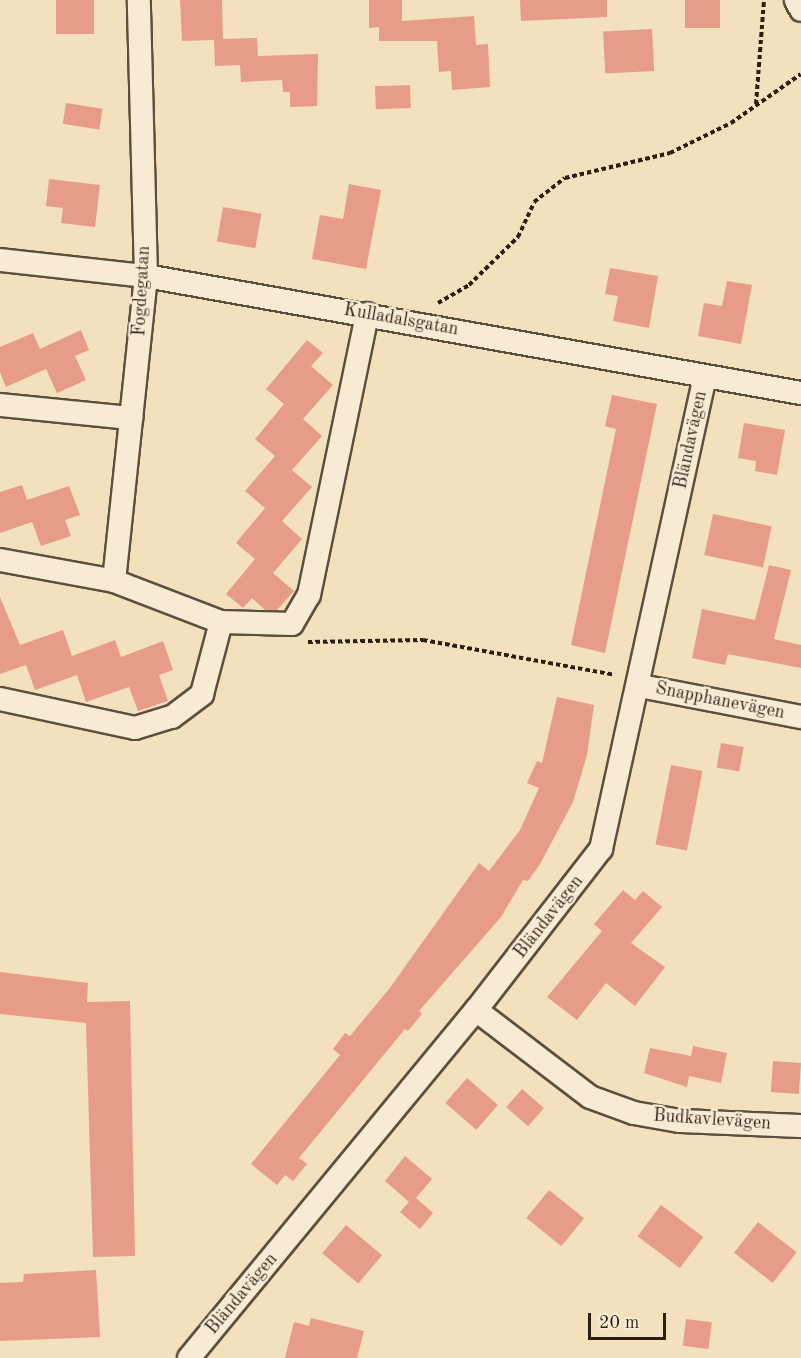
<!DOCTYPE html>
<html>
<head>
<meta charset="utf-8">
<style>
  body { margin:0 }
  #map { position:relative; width:801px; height:1358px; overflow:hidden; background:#f3e0bd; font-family:"Old Standard TT",serif }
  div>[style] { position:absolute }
  .building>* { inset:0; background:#e79c89; transform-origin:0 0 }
  .path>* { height:4px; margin-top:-2px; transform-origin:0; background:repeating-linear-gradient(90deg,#2a1f12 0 4.5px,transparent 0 7.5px) }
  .roads { filter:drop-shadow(2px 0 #5c4f3d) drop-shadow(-2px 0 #5c4f3d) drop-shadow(0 2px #5c4f3d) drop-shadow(0 -2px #5c4f3d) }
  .minor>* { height:22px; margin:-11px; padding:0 11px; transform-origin:11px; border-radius:11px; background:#f7ebd4 }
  span { translate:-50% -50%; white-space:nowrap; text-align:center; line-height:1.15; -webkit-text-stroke:4.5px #f7ebd4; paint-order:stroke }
  .street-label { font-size:18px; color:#2a1f12 }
  .scale { position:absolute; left:588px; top:1313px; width:78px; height:27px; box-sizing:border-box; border:3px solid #2a1f12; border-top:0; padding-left:8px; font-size:18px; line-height:21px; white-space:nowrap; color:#2a1f12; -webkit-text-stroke:4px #f7ebd4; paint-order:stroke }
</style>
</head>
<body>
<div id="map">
  <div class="building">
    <div style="left:56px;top:0;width:38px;height:34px"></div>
    <div style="clip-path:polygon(180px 0,222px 0,223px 39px,257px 38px,258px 56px,318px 54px,317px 106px,290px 107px,290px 92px,283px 92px,282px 80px,241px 82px,240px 65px,215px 66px,214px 40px,182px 41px)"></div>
    <div style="clip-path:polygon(369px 0,402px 0,402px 21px,474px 16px,476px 45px,488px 44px,490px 87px,452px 90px,451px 71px,439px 72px,437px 41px,379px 41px,379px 27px,369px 28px)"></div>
    <div style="clip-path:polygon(520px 0,607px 0,607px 17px,521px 21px)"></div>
    <div style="left:685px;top:0;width:35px;height:28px"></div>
    <div style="left:652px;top:29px;width:42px;height:49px;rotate:87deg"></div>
    <div style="left:410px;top:85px;width:23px;height:35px;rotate:88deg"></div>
    <div style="left:66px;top:103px;width:37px;height:21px;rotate:9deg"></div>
    <div style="clip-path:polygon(49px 179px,100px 185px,95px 227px,61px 223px,63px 208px,46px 206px)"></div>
    <div style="clip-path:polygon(349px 184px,381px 190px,366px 269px,312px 259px,320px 215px,343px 219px)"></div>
    <div style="left:223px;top:207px;width:39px;height:35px;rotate:10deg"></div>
    <div style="clip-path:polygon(610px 268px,658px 276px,649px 328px,613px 321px,618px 296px,605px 294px)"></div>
    <div style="clip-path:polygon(727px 281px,752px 285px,741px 344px,698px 336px,704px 303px,722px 306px)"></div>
    <div style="clip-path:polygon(81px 330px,89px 350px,75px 356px,86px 380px,57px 393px,46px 369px,6px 387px,0 372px,0 347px,33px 333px,40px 349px)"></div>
    <div style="clip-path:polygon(307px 340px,323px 353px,311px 366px,333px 385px,303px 419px,322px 436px,292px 470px,312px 487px,282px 521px,302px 539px,273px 573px,294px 591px,277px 610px,265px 610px,252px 598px,243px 608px,226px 594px,255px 559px,236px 543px,265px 508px,245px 491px,275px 456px,255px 439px,284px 404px,266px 389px)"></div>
    <div style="clip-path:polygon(612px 395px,657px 404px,605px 653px,571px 645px,616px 429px,605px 426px)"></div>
    <div style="clip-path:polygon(744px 423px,785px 430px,777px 475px,755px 471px,756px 461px,738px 458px)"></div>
    <div style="clip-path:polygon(22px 485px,27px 500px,69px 486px,80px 515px,65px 520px,71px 536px,41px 546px,32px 522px,0 533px,0 492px)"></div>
    <div style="left:713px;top:514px;width:60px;height:42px;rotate:12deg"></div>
    <div style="clip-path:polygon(769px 565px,791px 570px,774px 639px,801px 645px,801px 668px,728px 654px,725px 665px,692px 658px,702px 609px,755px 620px)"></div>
    <div style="clip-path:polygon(0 597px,20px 645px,63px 630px,72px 656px,115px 640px,121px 657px,163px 641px,173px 670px,159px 675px,168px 701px,138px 711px,129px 687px,86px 702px,77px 675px,35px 690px,26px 665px,0 674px)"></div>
    <div style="clip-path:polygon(557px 697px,594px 705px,587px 755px,573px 802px,540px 864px,528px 881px,523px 880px,501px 917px,419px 1011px,422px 1014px,408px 1031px,405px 1029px,299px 1158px,307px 1164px,293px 1181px,285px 1175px,277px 1185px,251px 1164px,340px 1055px,333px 1049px,345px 1033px,350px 1036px,389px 989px,479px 863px,489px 871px,520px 830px,539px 788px,527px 783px,537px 761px,542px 763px)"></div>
    <div style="left:721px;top:743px;width:23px;height:25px;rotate:10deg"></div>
    <div style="left:671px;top:765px;width:32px;height:81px;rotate:11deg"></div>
    <div style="clip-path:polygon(623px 890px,635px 900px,643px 891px,662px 907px,631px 943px,665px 967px,635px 1006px,606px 983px,577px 1020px,547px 997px,602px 931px,594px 924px)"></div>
    <div style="clip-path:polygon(0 972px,88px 983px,87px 1002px,130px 1001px,135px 1256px,93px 1257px,86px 1023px,0 1014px)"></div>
    <div style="clip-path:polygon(693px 1046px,727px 1053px,721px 1083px,689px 1076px,687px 1087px,644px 1073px,650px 1048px,691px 1056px)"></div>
    <div style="left:773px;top:1061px;width:28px;height:31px;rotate:4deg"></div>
    <div style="left:467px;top:1078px;width:41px;height:33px;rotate:41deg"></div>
    <div style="left:522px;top:1089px;width:29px;height:24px;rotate:41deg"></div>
    <div style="clip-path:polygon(405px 1156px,432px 1179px,416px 1198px,433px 1213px,420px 1229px,400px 1212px,409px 1202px,385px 1181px)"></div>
    <div style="left:549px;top:1190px;width:45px;height:36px;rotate:39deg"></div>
    <div style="left:661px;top:1205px;width:53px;height:39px;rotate:37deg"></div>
    <div style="left:758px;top:1222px;width:49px;height:39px;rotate:38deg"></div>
    <div style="left:346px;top:1225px;width:47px;height:37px;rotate:40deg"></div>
    <div style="clip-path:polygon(96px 1270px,100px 1337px,0 1341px,0 1283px,23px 1282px,24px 1274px)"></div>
    <div style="clip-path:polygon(311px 1318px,364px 1331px,357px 1358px,285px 1358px,294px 1322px,309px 1326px)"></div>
    <div style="left:686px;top:1319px;width:26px;height:27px;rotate:7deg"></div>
  </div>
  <div class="path">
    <div style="left:756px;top:104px;width:104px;rotate:-85.6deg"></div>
    <div style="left:438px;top:303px;width:36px;rotate:-30deg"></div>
    <div style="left:469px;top:285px;width:69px;rotate:-44.4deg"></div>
    <div style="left:518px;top:237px;width:38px;rotate:-65deg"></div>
    <div style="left:534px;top:202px;width:39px;rotate:-38deg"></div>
    <div style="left:565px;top:178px;width:108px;rotate:-13.4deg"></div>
    <div style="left:670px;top:153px;width:68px;rotate:-26.2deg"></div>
    <div style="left:731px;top:123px;width:85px;rotate:-35deg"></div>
    <div style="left:308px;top:642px;width:115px;rotate:-1deg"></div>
    <div style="left:423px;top:640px;width:195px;rotate:10.3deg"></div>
  </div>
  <div class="roads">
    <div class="minor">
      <div style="left:796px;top:0;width:11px;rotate:63deg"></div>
      <div style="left:0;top:260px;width:147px;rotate:6.3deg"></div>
      <div style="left:146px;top:276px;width:665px;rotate:10.13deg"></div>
      <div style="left:0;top:405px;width:132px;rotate:5.7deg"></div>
      <div style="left:0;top:560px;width:116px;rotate:10.4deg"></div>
      <div style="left:114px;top:581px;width:115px;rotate:21deg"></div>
      <div style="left:221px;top:622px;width:71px;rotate:1.6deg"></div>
      <div style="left:292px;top:624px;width:34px;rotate:-60deg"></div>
      <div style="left:309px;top:595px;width:287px;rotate:-78.3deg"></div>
      <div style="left:114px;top:581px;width:307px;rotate:-84deg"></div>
      <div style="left:146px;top:276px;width:276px;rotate:-91.5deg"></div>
      <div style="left:640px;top:686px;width:164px;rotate:10.9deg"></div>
      <div style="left:0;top:699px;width:138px;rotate:12.1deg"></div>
      <div style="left:135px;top:728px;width:39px;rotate:-17deg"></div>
      <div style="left:172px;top:717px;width:38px;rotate:-37deg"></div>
      <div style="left:202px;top:694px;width:74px;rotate:-75.2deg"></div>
      <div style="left:476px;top:1010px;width:143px;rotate:37.3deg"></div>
      <div style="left:590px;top:1097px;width:47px;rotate:20deg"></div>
      <div style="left:634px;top:1113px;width:47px;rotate:9.9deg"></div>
      <div style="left:680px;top:1121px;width:121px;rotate:2.4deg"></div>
      <div style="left:189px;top:1358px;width:451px;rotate:-50.5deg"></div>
      <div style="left:476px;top:1010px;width:204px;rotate:-52.2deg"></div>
      <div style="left:601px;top:849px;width:483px;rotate:-77.6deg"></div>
    </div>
  </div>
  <div class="street-label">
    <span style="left:142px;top:291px;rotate:-87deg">Fogdegatan</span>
    <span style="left:401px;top:320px;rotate:10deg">Kulladalsgatan</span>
    <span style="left:691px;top:440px;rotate:-78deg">Bländavägen</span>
    <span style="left:720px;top:701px;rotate:11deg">Snapphanevägen</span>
    <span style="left:549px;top:917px;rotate:-52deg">Bländavägen</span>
    <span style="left:712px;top:1120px;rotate:4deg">Budkavlevägen</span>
    <span style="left:242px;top:1294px;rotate:-50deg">Bländavägen</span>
  </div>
  <div class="scale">20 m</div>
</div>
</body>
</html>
